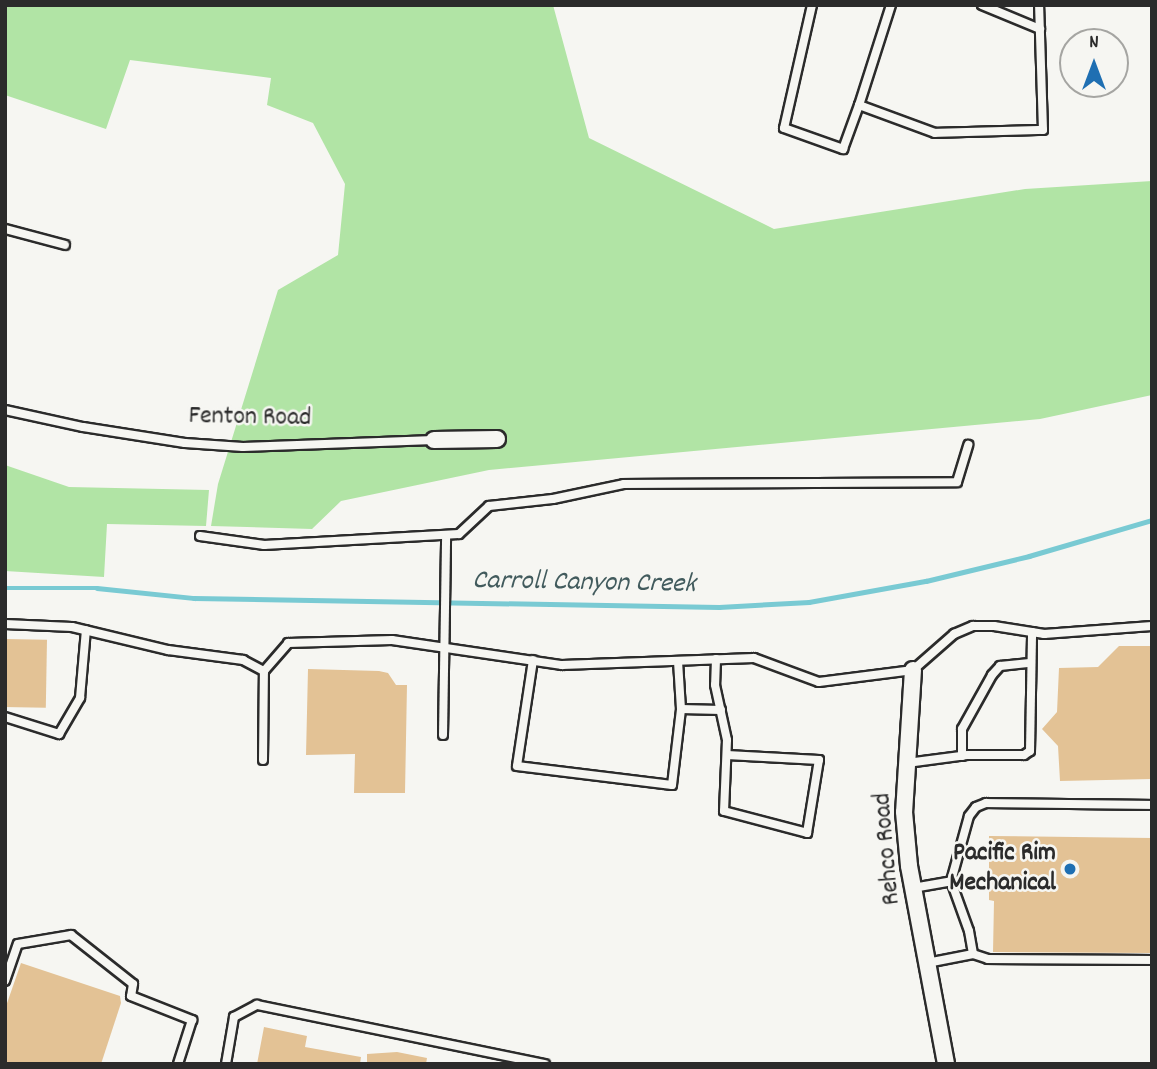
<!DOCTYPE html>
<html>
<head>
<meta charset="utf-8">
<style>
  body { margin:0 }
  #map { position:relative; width:1157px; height:1069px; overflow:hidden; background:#f6f6f2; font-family:Dekko,sans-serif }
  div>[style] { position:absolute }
  .green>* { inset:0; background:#b1e4a5 }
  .stream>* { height:4.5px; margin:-2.25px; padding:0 2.25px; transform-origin:2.25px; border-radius:2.25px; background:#79cad3 }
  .building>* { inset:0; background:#e3c295; transform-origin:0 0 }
  .roads { filter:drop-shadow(2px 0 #2b2b2b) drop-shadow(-2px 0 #2b2b2b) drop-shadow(0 2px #2b2b2b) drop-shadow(0 -2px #2b2b2b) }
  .service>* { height:8px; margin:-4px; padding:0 4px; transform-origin:4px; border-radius:4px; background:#f6f6f2 }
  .minor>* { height:16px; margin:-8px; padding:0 8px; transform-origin:8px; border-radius:8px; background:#f6f6f2 }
  .dots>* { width:19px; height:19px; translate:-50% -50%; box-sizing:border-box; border:4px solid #f6f6f2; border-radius:50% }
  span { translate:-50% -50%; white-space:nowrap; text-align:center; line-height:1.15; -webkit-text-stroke:5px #f6f6f2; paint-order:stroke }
  .street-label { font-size:26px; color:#2b2b2b }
  .poi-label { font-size:26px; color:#2b2b2b; font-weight:700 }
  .right { translate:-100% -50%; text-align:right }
  .water-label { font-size:28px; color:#425b5d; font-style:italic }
  .frame { position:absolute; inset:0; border:7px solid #2b2b2b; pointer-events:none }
  .north { position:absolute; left:1059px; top:28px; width:70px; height:70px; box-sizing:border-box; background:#f6f6f2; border:2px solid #a5a5a2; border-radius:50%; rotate:0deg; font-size:19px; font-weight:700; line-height:28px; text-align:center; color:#2b2b2b }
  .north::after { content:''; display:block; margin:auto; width:24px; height:32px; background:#1f6fb2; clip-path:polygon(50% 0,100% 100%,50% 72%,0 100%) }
</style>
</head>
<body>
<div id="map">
  <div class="green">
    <div style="clip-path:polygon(5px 5px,553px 5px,589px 138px,774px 229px,1025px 189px,1152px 181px,1152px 395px,1040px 419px,489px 470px,341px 501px,312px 529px,211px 526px,218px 484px,278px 290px,338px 255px,345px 184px,313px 123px,267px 105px,271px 78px,130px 60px,106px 129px,5px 95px)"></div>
    <div style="clip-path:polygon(5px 465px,69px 487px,209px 490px,206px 526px,107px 524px,104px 577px,5px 571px)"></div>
  </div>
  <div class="stream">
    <div style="left:5px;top:588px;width:92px"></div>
    <div style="left:97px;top:588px;width:98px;rotate:5.9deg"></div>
    <div style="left:194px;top:598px;width:525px;rotate:0.98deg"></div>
    <div style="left:719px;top:607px;width:90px;rotate:-3.2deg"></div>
    <div style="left:809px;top:602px;width:119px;rotate:-10.2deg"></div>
    <div style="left:926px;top:581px;width:106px;rotate:-13.6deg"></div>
    <div style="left:1029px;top:556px;width:128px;rotate:-16.3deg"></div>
  </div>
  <div class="building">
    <div style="left:5px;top:639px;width:42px;height:68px;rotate:1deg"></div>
    <div style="clip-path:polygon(1119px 646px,1152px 646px,1152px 779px,1060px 781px,1058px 746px,1042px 729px,1057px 712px,1059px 668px,1098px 667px)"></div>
    <div style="clip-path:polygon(308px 669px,379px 671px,388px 673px,396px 685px,407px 685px,405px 793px,354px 793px,355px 754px,306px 755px)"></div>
    <div style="clip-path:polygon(989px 836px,1152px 838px,1152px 953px,993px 952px,994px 901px,989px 900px)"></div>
    <div style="clip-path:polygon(21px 963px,120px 996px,121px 1003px,101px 1064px,5px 1064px,5px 1009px)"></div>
    <div style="clip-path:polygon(264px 1027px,307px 1036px,305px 1047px,361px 1057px,360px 1064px,257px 1064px)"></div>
    <div style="clip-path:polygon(397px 1052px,427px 1058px,426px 1064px,367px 1064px,367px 1054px)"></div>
  </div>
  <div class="roads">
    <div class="service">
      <div style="left:812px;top:5px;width:126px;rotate:102.8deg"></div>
      <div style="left:784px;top:128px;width:63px;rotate:19.6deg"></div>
      <div style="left:843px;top:149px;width:47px;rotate:-70deg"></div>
      <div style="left:891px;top:5px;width:105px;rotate:107.7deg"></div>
      <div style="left:859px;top:105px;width:81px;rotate:20.2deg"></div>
      <div style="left:935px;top:133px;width:108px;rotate:-1.6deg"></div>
      <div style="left:1043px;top:130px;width:125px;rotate:-91.8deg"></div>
      <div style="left:982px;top:5px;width:63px;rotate:22.5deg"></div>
      <div style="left:5px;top:229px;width:62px;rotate:14.9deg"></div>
      <div style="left:5px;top:410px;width:80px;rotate:12.3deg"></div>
      <div style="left:83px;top:427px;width:103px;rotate:8.9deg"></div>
      <div style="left:185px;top:443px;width:58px;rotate:3.9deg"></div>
      <div style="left:243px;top:447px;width:191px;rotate:-2.1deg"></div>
      <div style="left:200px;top:536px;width:65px;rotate:8deg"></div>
      <div style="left:264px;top:545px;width:195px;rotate:-3.2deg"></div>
      <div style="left:459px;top:534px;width:41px;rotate:-43deg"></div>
      <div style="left:489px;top:506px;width:64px;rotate:-6.2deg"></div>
      <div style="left:553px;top:499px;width:73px;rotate:-11.9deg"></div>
      <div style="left:624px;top:484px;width:333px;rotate:-0.3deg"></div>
      <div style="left:957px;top:482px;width:39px;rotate:-73deg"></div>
      <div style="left:5px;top:624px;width:67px;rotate:2.6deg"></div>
      <div style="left:72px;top:627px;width:99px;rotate:13.5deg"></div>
      <div style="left:168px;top:650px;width:76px;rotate:7.6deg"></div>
      <div style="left:243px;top:660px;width:24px;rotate:28deg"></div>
      <div style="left:716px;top:659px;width:26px;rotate:92deg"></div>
      <div style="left:715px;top:685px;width:56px;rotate:77.7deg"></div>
      <div style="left:727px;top:740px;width:71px;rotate:92.4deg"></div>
      <div style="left:724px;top:811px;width:86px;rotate:14.8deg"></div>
      <div style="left:807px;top:833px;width:74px;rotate:-80.7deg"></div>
      <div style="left:819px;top:760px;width:92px;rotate:-176.9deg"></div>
      <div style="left:533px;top:660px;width:107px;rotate:98.6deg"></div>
      <div style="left:517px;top:766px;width:156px;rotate:7deg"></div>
      <div style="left:672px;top:785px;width:77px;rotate:-83.2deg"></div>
      <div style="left:681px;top:709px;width:48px;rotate:-93.6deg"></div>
      <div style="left:681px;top:709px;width:40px;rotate:1.4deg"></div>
      <div style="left:5px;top:717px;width:57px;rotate:17.5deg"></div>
      <div style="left:59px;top:734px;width:42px;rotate:-59.7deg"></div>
      <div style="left:80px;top:698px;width:68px;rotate:-85deg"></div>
      <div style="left:443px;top:735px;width:200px;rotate:-89.1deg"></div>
      <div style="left:962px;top:756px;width:27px;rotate:-90deg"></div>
      <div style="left:962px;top:729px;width:62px;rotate:-60.9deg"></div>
      <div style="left:992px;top:675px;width:12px;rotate:-48deg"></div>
      <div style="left:1000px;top:666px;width:30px;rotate:-6deg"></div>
      <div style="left:263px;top:760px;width:89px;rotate:-89.4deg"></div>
      <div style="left:264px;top:671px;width:37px;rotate:-49deg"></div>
      <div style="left:288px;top:643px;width:104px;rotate:-1.7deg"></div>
      <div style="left:392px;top:640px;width:172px;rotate:8.4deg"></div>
      <div style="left:562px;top:665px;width:192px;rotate:-2.1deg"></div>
      <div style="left:754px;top:658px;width:69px;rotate:20.3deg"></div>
      <div style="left:819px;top:682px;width:95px;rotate:-7.3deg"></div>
      <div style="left:913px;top:670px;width:55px;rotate:-41.3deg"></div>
      <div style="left:954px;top:634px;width:21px;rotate:-23deg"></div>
      <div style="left:973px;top:626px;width:21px"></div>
      <div style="left:994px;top:626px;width:51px;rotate:9.1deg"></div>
      <div style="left:1044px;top:634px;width:108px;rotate:-4.2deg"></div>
      <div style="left:907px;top:763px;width:62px;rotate:-7.5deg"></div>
      <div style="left:968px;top:755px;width:56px"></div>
      <div style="left:1024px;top:755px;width:7px;rotate:-34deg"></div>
      <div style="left:1030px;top:751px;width:119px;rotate:-89deg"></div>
      <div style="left:951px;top:881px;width:53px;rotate:70.2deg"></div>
      <div style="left:969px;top:931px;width:23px;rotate:80deg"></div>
      <div style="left:913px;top:888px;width:39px;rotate:-10deg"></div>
      <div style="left:951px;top:881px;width:67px;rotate:-74.5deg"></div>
      <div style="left:969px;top:816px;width:11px;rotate:-52deg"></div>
      <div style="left:976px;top:807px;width:11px;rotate:-22deg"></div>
      <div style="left:986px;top:803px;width:166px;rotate:0.7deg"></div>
      <div style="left:927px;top:963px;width:47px;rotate:-11.1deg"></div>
      <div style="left:973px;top:954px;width:16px;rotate:18deg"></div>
      <div style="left:988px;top:959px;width:164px;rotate:0.3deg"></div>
      <div style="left:5px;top:981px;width:39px;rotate:-71deg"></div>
      <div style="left:18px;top:944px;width:54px;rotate:-9.6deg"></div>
      <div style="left:71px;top:935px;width:79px;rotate:38.3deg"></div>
      <div style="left:133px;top:984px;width:12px;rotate:99deg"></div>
      <div style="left:131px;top:996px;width:66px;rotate:21.5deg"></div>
      <div style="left:192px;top:1020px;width:46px;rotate:107.7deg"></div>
      <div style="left:226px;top:1064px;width:48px;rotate:-80.3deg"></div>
      <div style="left:234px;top:1017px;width:26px;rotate:-28deg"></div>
      <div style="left:257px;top:1005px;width:294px;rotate:11.6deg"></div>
    </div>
    <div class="minor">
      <div style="left:434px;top:440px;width:63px;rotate:-0.9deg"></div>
      <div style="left:913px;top:670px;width:142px;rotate:93.6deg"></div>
      <div style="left:904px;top:812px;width:54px;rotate:84.7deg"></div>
      <div style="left:909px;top:866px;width:201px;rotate:79.4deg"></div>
    </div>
  </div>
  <div class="dots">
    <div style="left:1070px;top:869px;background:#1f6fb2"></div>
  </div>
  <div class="street-label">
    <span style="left:250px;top:418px;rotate:1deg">Fenton Road</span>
    <span style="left:888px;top:849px;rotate:-95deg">Rehco Road</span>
  </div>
  <div class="poi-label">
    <span class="right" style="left:1056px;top:869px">Pacific Rim<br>Mechanical</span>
  </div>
  <div class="water-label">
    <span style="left:584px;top:584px;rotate:1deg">Carroll Canyon Creek</span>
  </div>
  <div class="frame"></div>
  <div class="north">N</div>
</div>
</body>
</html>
